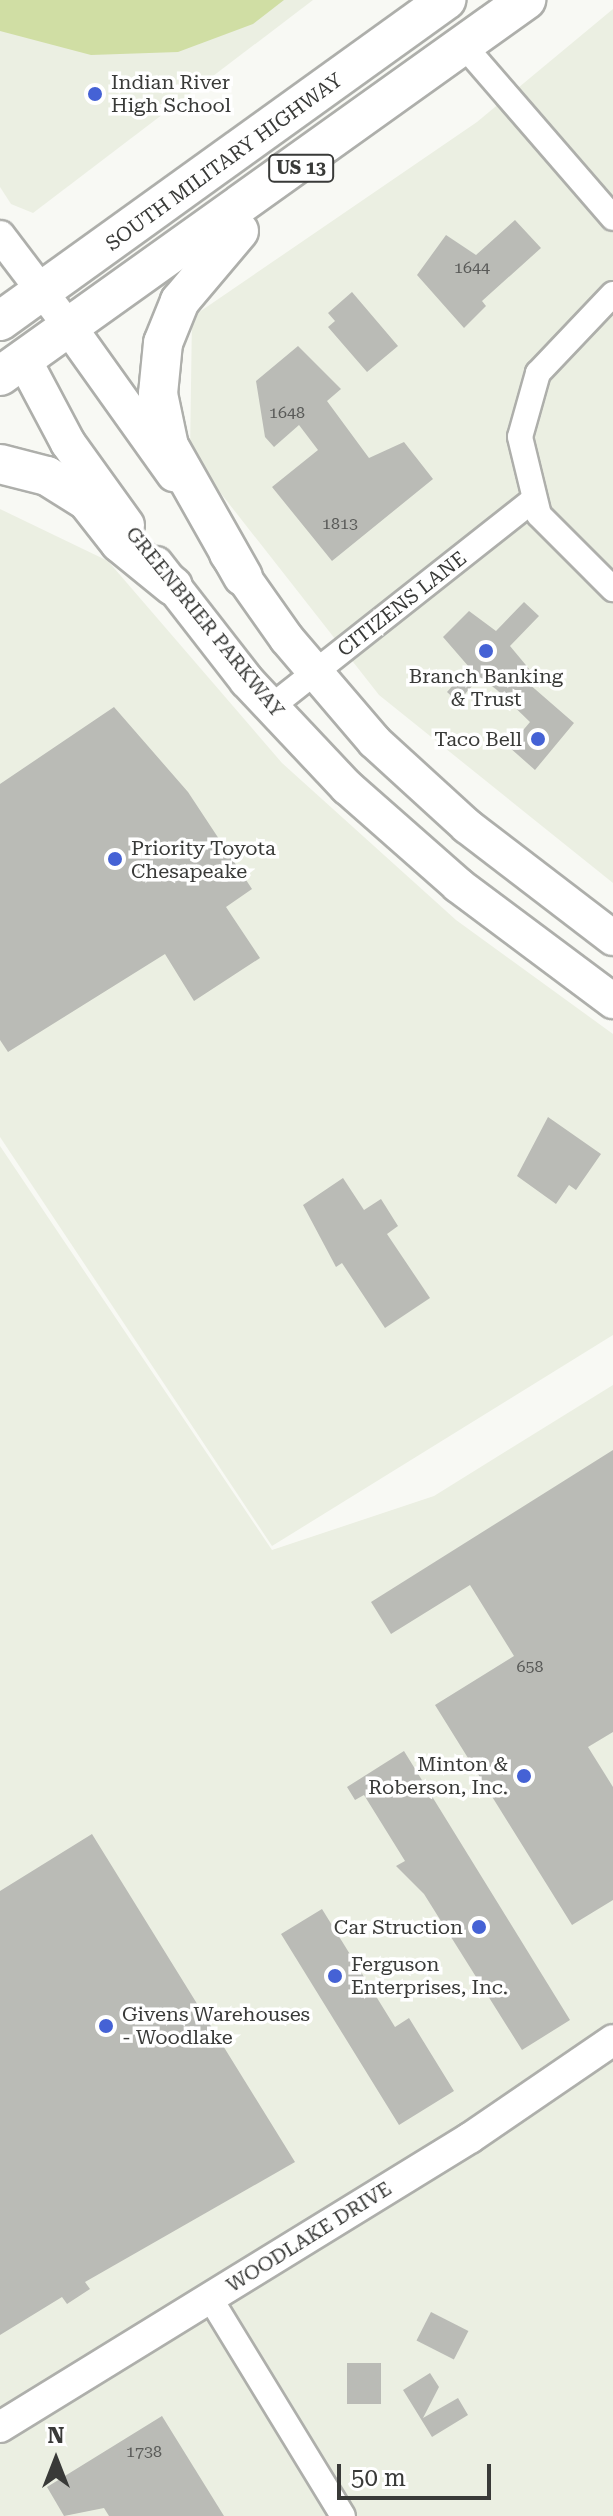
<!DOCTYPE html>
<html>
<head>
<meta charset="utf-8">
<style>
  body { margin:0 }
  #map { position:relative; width:613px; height:2516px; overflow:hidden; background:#f8f9f4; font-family:"Roboto Serif",serif }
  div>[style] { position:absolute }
  .built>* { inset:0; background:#ebefe2 }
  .green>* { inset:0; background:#d0dea4 }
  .building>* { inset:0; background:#babbb6; transform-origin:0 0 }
  .roads { filter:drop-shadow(2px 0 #aeafab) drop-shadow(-2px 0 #aeafab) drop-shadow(0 2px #aeafab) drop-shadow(0 -2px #aeafab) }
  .minor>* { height:24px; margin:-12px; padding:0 12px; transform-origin:12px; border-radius:12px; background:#fff }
  .tertiary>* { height:30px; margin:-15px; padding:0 15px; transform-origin:15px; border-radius:15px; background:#fff }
  .secondary>* { height:34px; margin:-17px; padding:0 17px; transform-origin:17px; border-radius:17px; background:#fff }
  .primary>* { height:38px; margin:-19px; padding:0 19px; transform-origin:19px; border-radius:19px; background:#fff }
  .dots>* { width:22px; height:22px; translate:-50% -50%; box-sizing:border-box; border:4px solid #fff; border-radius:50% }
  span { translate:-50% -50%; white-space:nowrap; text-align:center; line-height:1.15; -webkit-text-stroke:7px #fff; paint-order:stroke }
  .number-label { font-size:16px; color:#595a58 }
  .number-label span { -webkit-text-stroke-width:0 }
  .shield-label span { padding:2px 6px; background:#fff; border:2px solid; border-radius:6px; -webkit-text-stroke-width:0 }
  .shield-label { font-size:18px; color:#393a38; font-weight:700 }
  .poi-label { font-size:20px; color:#393a38 }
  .left { translate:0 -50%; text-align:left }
  .right { translate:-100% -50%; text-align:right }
  .street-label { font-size:20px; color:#393a38 }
  .north { position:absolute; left:16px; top:2420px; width:80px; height:80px; -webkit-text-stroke:6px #fff; paint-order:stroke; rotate:0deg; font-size:22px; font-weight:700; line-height:32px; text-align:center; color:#393a38 }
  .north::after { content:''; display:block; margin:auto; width:28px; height:36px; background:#393a38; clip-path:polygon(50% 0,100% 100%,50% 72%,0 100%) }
  .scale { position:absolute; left:337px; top:2464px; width:154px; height:36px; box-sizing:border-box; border:4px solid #393a38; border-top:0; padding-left:10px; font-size:24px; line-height:28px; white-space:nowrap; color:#393a38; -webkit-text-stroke:6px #fff; paint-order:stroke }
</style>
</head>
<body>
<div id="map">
  <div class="built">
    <div style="clip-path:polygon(0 0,313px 0,33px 213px,11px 204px,0 187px)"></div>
    <div style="clip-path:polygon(613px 9px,613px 883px,379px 695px,190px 454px,192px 317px,477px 122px)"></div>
    <div style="clip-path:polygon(0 509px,108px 561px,282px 763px,456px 920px,613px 1034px,613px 1335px,272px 1546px,0 1137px)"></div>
    <div style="clip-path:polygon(0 1146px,272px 1550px,434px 1496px,613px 1385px,613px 2516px,0 2516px)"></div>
  </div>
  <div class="green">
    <div style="clip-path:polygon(0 0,284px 0,253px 24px,178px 52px,91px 55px,0 31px)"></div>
  </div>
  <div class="building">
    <div style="clip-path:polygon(515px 220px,541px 248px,482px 301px,486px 306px,464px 328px,417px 275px,446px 235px,476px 255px)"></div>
    <div style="clip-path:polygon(352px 292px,398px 346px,367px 372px,328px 327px,335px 321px,328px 313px)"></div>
    <div style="clip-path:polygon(298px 346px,341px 389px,327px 401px,369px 458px,404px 442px,433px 479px,332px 561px,272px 487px,318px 450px,299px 425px,274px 447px,265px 437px,256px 381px)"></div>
    <div style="clip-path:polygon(524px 602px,539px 616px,510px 646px,535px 676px,528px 683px,574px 723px,535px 770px,509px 747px,530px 722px,497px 690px,480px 677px,458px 702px,447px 692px,469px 667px,443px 637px,469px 611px,496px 631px)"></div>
    <div style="clip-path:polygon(114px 707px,188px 792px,252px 889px,226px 907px,260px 958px,194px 1001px,165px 954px,8px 1052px,0 1040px,0 784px)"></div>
    <div style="clip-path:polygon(548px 1117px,601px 1154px,576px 1190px,569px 1185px,556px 1204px,517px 1176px)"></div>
    <div style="clip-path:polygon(343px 1178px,364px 1210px,381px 1199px,398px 1226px,387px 1234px,430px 1298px,385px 1328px,342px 1263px,336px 1267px,303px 1205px)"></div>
    <div style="clip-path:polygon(613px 1450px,613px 1732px,588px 1747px,613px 1787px,613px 1900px,572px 1925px,435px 1705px,514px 1656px,470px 1585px,391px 1634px,371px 1602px)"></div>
    <div style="clip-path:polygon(404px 1751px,570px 2020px,522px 2050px,424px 1894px,396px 1866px,405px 1861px,364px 1795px,355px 1800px,347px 1787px)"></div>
    <div style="clip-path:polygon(92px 1834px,295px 2162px,85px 2282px,90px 2289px,67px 2304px,62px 2297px,0 2335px,0 1891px)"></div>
    <div style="clip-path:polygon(322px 1909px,395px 2027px,409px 2018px,454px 2091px,399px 2125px,281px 1934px)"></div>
    <div style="left:431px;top:2312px;width:42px;height:32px;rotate:27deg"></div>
    <div style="left:347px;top:2363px;width:34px;height:41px"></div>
    <div style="clip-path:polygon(430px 2373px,439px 2387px,423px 2418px,458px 2398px,468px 2415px,432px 2437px,403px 2390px)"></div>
    <div style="clip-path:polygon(162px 2416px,224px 2516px,109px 2516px,104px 2508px,64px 2516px,47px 2487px)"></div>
  </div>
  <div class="roads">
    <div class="minor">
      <div style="left:465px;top:47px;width:226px;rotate:49.1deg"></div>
      <div style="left:613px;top:294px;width:109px;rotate:133.5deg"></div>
      <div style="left:538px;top:373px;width:66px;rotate:105.7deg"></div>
      <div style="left:520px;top:437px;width:80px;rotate:76.3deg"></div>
      <div style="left:539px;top:515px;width:105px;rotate:45deg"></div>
      <div style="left:271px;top:707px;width:333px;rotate:-38.3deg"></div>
      <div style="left:210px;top:2298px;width:255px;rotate:58.6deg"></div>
    </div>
    <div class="tertiary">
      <div style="left:0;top:236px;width:114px;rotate:52.8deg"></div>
      <div style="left:0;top:2427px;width:552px;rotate:-31.59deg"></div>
      <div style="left:470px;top:2138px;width:173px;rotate:-34.4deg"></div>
    </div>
    <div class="secondary">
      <div style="left:69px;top:327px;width:181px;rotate:54.5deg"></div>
      <div style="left:24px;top:360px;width:94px;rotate:62.1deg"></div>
      <div style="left:68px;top:443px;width:101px;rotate:54.3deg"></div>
      <div style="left:227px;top:554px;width:104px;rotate:54.8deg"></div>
      <div style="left:287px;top:639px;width:135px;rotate:49.5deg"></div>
      <div style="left:375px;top:742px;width:125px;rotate:42.4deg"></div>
      <div style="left:467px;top:826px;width:184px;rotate:37.5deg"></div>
      <div style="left:156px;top:564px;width:148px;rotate:52.1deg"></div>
      <div style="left:247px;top:681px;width:146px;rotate:46.7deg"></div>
      <div style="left:347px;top:787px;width:148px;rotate:41.4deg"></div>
      <div style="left:458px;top:885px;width:194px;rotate:36.8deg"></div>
    </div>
    <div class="primary">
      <div style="left:239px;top:231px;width:92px;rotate:130.1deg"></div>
      <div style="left:180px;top:301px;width:45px;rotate:112deg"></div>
      <div style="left:163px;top:343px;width:51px;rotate:95.6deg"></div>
      <div style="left:158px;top:394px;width:53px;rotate:78.1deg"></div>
      <div style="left:169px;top:446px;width:150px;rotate:60.5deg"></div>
      <div style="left:0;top:321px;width:550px;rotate:-35.74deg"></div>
      <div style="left:0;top:376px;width:647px;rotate:-35.56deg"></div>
      <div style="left:0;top:464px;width:49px;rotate:14.3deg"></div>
      <div style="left:47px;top:476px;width:47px;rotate:32deg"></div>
      <div style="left:87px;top:501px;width:53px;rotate:51.8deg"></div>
      <div style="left:120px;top:543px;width:68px;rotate:39.1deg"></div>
    </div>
  </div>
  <div class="dots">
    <div style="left:95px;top:94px;background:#4562d5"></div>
    <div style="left:486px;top:651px;background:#4562d5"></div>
    <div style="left:538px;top:739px;background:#4562d5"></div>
    <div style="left:115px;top:859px;background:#4562d5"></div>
    <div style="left:524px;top:1776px;background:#4562d5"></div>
    <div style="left:479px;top:1927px;background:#4562d5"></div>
    <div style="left:335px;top:1976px;background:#4562d5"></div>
    <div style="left:106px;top:2026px;background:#4562d5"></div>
  </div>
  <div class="number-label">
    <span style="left:472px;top:268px">1644</span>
    <span style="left:287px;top:413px">1648</span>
    <span style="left:340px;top:524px">1813</span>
    <span style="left:530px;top:1667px">658</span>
    <span style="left:144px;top:2452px">1738</span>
  </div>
  <div class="shield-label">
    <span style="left:301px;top:168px">US 13</span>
  </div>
  <div class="poi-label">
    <span class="left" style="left:111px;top:94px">Indian River<br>High School</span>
    <span style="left:486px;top:688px">Branch Banking<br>&amp; Trust</span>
    <span class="right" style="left:522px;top:739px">Taco Bell</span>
    <span class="left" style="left:131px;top:860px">Priority Toyota<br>Chesapeake</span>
    <span class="right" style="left:508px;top:1776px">Minton &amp;<br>Roberson, Inc.</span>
    <span class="right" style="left:463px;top:1927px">Car Struction</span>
    <span class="left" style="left:351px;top:1976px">Ferguson<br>Enterprises, Inc.</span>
    <span class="left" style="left:122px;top:2026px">Givens Warehouses<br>- Woodlake</span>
  </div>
  <div class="street-label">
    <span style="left:224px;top:162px;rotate:-36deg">SOUTH MILITARY HIGHWAY</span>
    <span style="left:402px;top:604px;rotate:-38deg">CITIZENS LANE</span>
    <span style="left:205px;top:622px;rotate:51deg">GREENBRIER PARKWAY</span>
    <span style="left:309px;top:2237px;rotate:-32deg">WOODLAKE DRIVE</span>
  </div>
  <div class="north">N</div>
  <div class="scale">50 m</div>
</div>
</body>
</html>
